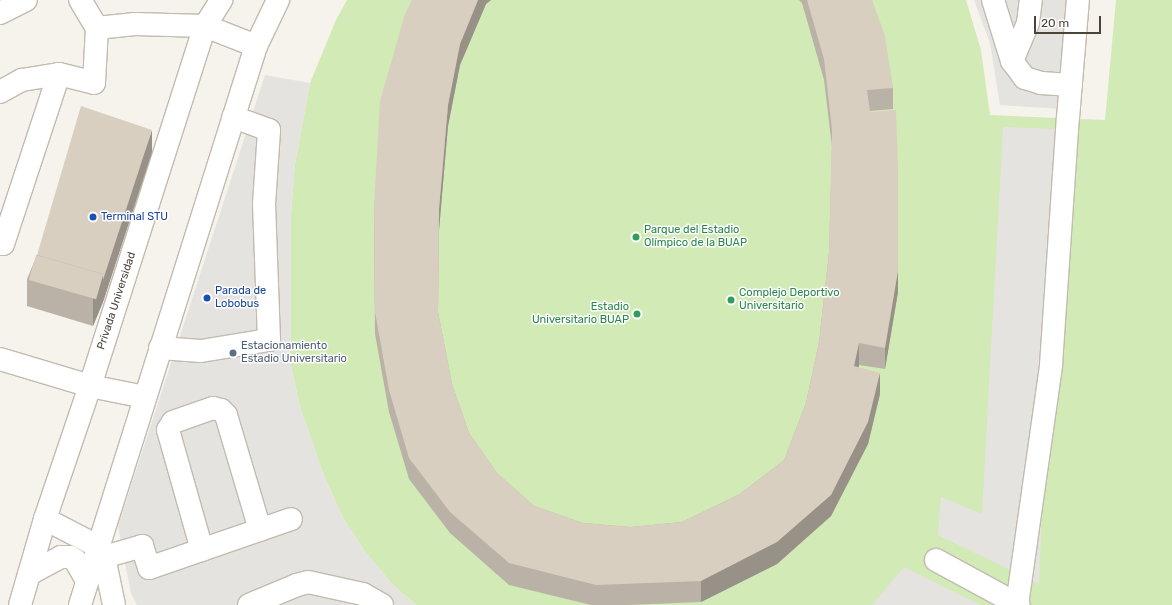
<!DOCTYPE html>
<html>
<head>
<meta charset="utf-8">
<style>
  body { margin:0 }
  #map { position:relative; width:1172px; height:605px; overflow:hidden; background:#f6f3ec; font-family:Rubik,sans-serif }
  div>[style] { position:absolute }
  .green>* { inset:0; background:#d2eab5 }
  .parking>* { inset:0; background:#e5e3e0 }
  .roads { filter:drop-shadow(1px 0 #c2bbae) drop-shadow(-1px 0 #c2bbae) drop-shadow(0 1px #c2bbae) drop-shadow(0 -1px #c2bbae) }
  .minor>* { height:22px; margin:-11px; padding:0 11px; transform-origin:11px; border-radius:11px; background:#fff }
  .wall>* { inset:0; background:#bab2a6 }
  .shaded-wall>* { inset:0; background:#979187 }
  .building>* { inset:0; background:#d8cfc1; transform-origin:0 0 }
  .dots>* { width:11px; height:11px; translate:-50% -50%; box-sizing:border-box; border:2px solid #fff; border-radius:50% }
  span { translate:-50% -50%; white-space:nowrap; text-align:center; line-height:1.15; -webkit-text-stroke:3px #fff; paint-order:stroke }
  .transit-label { font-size:11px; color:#164399 }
  .left { translate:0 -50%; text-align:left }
  .leisure-label { font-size:11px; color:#27864d }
  .right { translate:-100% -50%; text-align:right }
  .street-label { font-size:11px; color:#4b4439 }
  .service-label { font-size:11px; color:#4e5e75 }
  .scale { position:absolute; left:1034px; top:16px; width:67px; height:18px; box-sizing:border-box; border:2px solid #4b4439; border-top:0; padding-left:5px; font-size:12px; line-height:14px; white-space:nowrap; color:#4b4439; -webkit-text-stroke:3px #fff; paint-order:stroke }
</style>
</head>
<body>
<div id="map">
  <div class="green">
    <div style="clip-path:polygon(347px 0,966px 0,981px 50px,990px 115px,1105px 120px,1116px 0,1172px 0,1172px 605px,416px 605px,393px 585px,366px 553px,343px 518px,324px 476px,300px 407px,291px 366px,290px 262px,291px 214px,295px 164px,310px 83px,336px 20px)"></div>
  </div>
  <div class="parking">
    <div style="clip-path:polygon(974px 0,1069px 0,1062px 109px,1000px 105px,990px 43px)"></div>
    <div style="clip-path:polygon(265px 75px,310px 83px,295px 164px,291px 214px,291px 366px,300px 407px,324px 476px,343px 518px,366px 553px,393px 585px,416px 605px,137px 605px,131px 594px,118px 526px)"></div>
    <div style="clip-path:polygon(1003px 127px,1058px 129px,1039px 584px,938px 535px,941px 497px,982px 514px)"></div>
    <div style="clip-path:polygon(904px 567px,981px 605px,872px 605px)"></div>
  </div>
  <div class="roads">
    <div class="minor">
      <div style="left:993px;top:0;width:64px;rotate:72.7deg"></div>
      <div style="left:1012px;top:61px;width:41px;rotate:-67.2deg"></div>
      <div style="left:1028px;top:23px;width:23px;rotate:-83deg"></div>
      <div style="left:0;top:13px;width:29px;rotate:-27deg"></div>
      <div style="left:97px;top:28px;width:38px;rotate:-6deg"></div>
      <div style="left:135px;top:24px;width:70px;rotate:1.6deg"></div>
      <div style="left:205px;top:26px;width:55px;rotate:21.4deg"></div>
      <div style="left:1012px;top:61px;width:21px;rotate:53deg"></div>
      <div style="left:1025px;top:78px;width:17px;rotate:17deg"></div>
      <div style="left:1041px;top:83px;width:30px;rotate:4deg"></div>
      <div style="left:0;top:92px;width:25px;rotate:-29deg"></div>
      <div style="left:22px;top:80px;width:37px;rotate:-9deg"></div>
      <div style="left:0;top:243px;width:3px;rotate:18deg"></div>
      <div style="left:3px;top:244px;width:179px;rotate:-71.8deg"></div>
      <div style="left:59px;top:74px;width:36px;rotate:14deg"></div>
      <div style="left:94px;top:83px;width:55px;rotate:-86.9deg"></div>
      <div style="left:97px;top:28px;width:33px;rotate:-121deg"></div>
      <div style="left:160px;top:348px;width:41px;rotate:4.2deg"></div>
      <div style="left:201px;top:351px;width:69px;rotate:-9.2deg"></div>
      <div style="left:269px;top:340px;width:136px;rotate:-92.1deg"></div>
      <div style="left:264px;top:204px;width:74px;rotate:-86.1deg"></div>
      <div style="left:269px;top:130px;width:38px;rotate:-160deg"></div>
      <div style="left:0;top:359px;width:94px;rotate:16.7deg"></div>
      <div style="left:90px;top:386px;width:56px;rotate:11.3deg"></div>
      <div style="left:45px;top:519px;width:61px;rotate:27.4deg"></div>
      <div style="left:99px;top:547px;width:11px;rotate:63deg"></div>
      <div style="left:104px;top:557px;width:49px;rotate:78.2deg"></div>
      <div style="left:202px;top:550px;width:125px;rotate:-105.8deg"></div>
      <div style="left:168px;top:430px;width:9px;rotate:-58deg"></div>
      <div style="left:173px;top:422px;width:42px;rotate:-19.3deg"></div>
      <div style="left:213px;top:408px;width:8px;rotate:14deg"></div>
      <div style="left:221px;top:410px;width:7px;rotate:45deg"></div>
      <div style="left:226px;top:415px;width:120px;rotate:73.5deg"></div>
      <div style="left:104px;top:557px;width:40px;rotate:-16deg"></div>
      <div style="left:142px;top:546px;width:23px;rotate:72deg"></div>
      <div style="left:149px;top:568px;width:150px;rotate:-19deg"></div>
      <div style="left:936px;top:560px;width:94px;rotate:28.5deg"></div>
      <div style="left:29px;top:574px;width:36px;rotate:-28deg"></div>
      <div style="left:61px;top:557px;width:9px"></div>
      <div style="left:70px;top:557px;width:6px;rotate:31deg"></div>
      <div style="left:75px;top:560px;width:24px;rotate:60deg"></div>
      <div style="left:20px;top:605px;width:90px;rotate:-73.8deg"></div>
      <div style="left:45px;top:519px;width:140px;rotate:-71.3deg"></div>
      <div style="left:90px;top:386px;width:378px;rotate:-72.3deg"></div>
      <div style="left:205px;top:26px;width:31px;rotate:-58deg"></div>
      <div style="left:80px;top:605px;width:586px;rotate:-72.52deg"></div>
      <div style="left:256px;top:46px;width:51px;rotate:-64.4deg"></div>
      <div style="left:249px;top:605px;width:52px;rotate:-22.6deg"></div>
      <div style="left:297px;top:585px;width:11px;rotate:-15deg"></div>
      <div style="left:308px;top:582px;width:56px;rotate:12.3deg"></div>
      <div style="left:363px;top:594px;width:22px;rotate:30deg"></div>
      <div style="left:1017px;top:605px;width:242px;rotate:-81.9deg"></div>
      <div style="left:1051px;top:365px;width:248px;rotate:-86.1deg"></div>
      <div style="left:1068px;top:118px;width:118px;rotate:-85.2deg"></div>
    </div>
  </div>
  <div class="wall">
    <div style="clip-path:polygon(412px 0,491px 0,486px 4px,460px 65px,448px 126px,439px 230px,438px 312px,452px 384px,469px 433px,497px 473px,534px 506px,583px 523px,631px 527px,682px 522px,740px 494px,784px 460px,806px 403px,819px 342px,829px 253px,832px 147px,824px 80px,802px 3px,799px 0,872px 0,893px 88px,893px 109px,870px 111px,898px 292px,885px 369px,859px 365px,858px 367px,880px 394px,868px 444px,831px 516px,777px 564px,701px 602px,627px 605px,591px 605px,509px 585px,450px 533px,409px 479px,389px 412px,375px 334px,374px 206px)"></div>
    <div style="clip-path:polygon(152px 152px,103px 302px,93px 326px,27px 306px,27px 279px,37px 255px)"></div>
  </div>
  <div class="shaded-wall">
    <div style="clip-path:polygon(478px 0,491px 0,486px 4px,460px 65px,448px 126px,439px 230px,439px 209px,448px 105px,460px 44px)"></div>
    <div style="clip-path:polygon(152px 130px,152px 152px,103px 302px,93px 326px,93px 299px)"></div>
    <div style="clip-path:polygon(898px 168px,898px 292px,885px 369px,885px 348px)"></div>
    <div style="clip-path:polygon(859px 343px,859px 365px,854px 387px,854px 366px)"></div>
    <div style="clip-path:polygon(880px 373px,880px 394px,868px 444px,831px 516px,777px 564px,701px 602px,701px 581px)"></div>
  </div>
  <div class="building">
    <div style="clip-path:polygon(412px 0,478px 0,460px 44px,448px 105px,439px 209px,438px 312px,452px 384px,469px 433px,497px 473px,534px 506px,583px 523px,631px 527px,682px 522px,740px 494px,784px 460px,806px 403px,819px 342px,829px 253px,832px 130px,824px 59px,807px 0,872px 0,885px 36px,893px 88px,867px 90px,870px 112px,896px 110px,898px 168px,898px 271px,885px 348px,859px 343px,854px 366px,880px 373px,868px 422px,831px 495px,777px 542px,701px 581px,596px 585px,509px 563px,450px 512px,409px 458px,389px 390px,375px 312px,374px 206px,380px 101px,405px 14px)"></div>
    <div style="clip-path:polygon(81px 106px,152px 130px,103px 280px,103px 274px,37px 255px)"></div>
    <div style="left:36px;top:255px;width:70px;height:26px;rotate:16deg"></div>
  </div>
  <div class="dots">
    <div style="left:93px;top:217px;background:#1a4fb4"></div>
    <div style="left:636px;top:237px;background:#2e9e5b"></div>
    <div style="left:207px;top:298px;background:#1a4fb4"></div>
    <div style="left:731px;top:300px;background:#2e9e5b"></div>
    <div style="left:637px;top:314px;background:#2e9e5b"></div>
    <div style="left:233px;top:353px;background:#5c6f8a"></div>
  </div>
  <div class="transit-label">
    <span class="left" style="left:101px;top:217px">Terminal STU</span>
    <span class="left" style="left:215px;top:298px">Parada de<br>Lobobus</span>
  </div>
  <div class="leisure-label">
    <span class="left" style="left:644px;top:237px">Parque del Estadio<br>Olímpico de la BUAP</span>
    <span class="left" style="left:739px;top:300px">Complejo Deportivo<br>Universitario</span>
    <span class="right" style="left:629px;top:314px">Estadio<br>Universitario BUAP</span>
  </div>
  <div class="street-label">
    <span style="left:117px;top:301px;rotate:-72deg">Privada Universidad</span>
  </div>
  <div class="service-label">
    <span class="left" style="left:241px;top:353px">Estacionamiento<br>Estadio Universitario</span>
  </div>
  <div class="scale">20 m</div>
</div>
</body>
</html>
